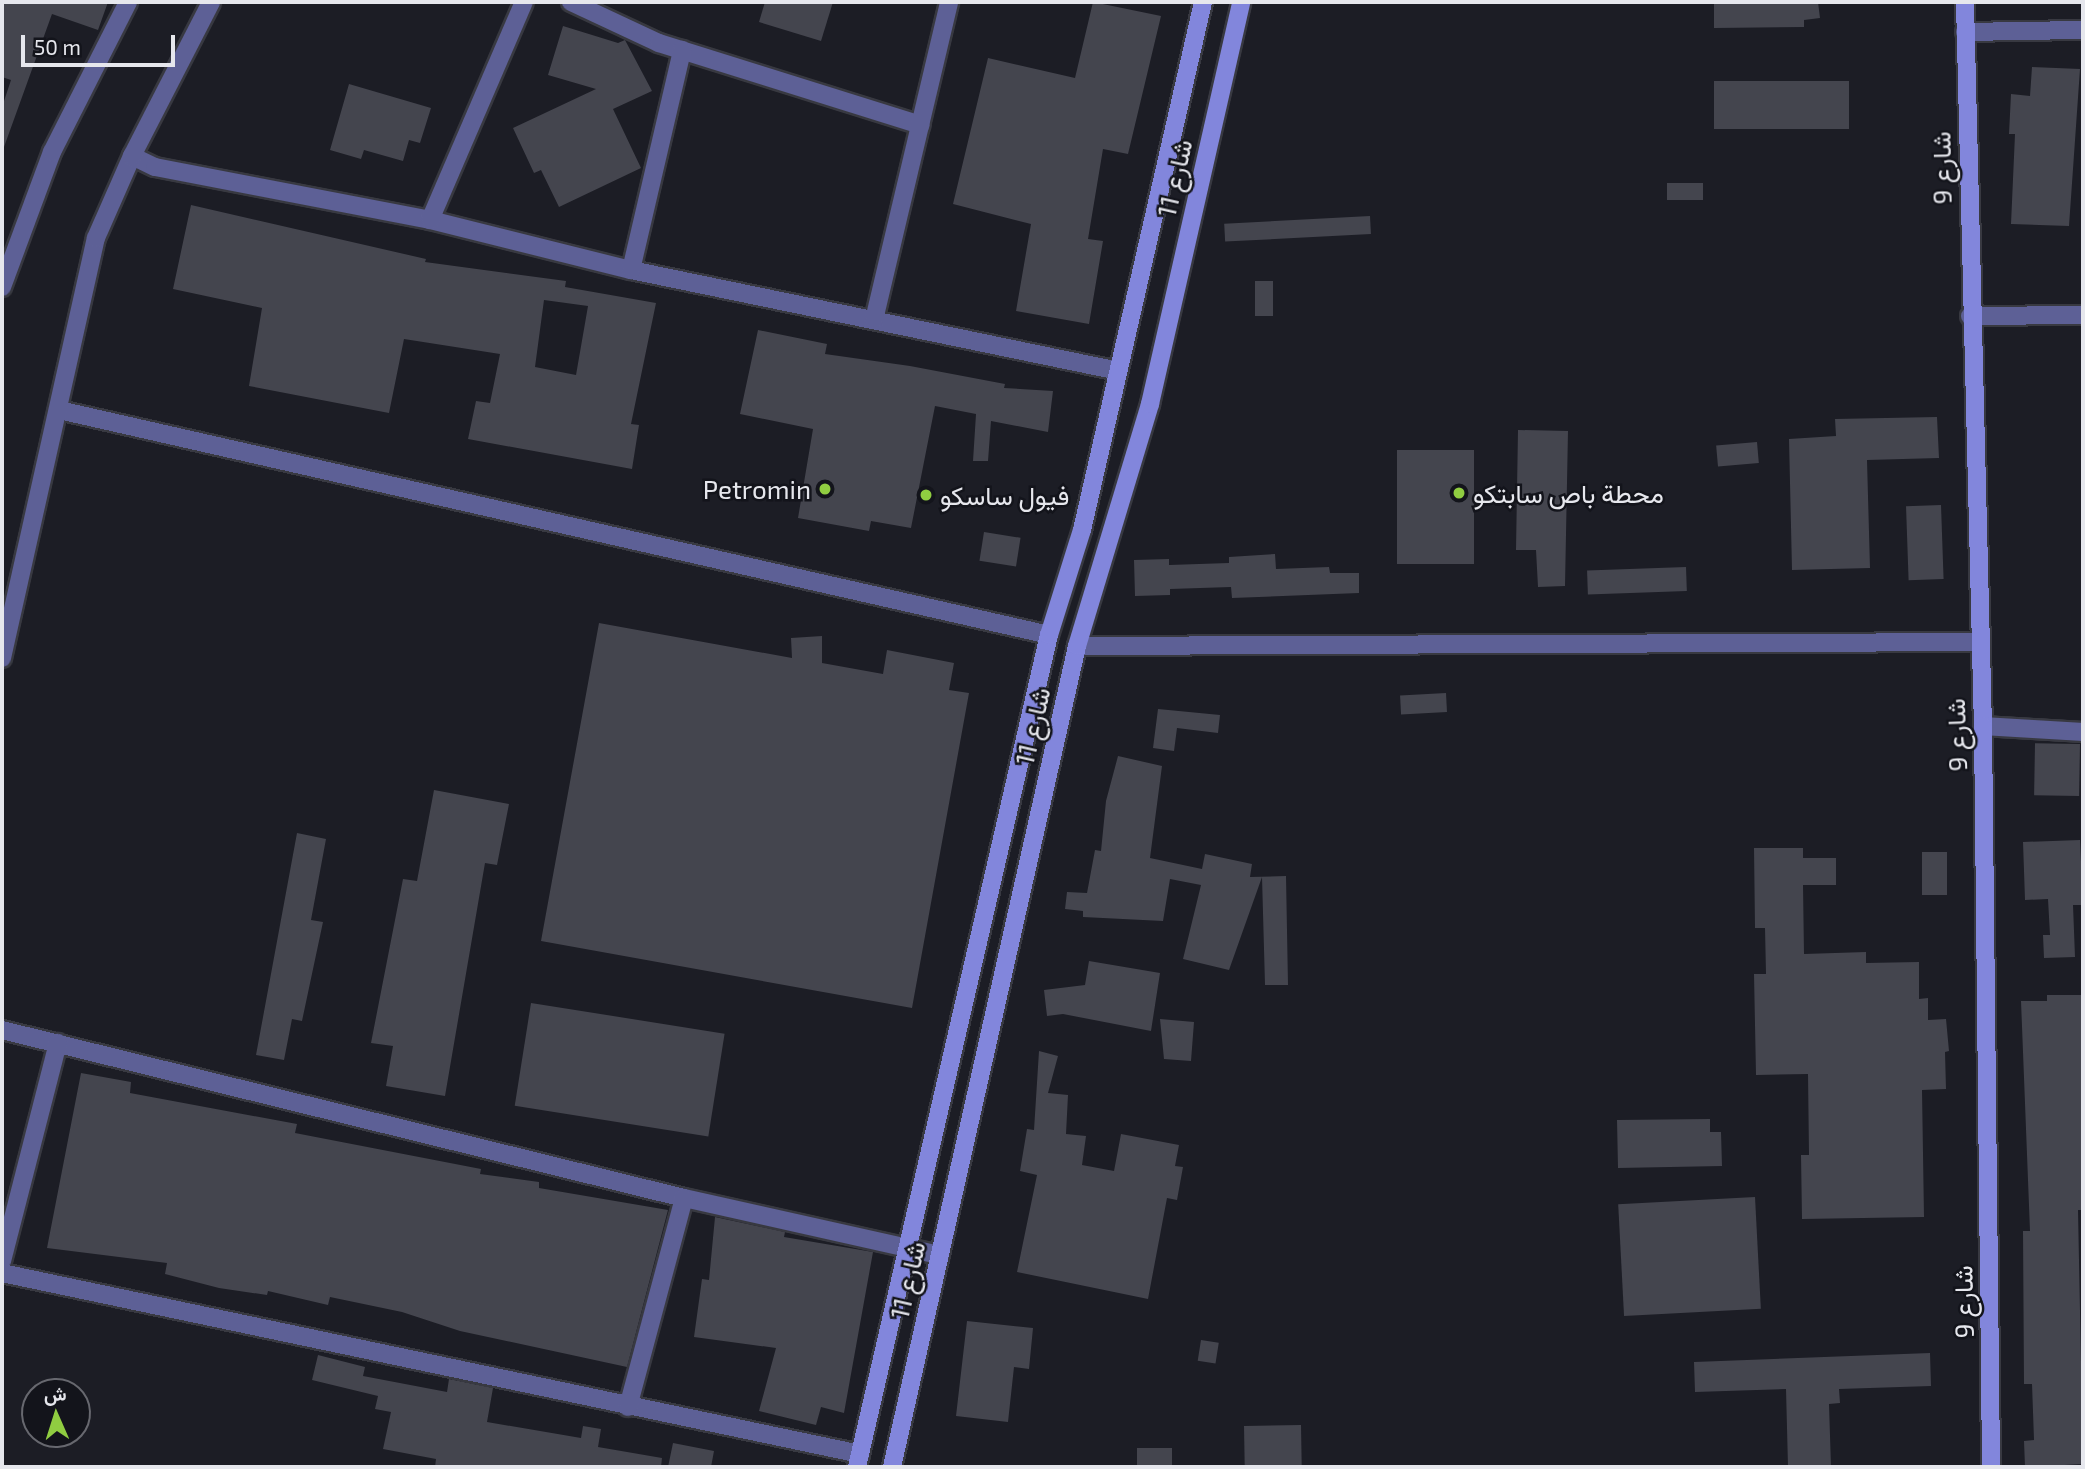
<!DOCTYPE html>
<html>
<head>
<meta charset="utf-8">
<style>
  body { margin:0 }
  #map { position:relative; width:2085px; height:1469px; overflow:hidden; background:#1c1d25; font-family:"Exo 2",Vazirmatn,sans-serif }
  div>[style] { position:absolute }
  .building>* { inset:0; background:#44454e; transform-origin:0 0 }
  .roads { filter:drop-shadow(2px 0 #383941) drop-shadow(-2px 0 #383941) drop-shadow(0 2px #383941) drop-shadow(0 -2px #383941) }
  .street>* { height:18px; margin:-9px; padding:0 9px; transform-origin:9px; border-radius:9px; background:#5d6096 }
  .secondary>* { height:18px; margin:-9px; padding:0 9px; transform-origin:9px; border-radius:9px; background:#8286dc }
  .dots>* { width:19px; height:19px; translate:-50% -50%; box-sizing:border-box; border:4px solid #13141b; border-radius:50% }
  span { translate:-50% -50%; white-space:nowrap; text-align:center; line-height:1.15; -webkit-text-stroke:5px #13141b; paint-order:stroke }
  .street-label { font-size:26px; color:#e6e7ed }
  .poi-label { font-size:26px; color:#e6e7ed }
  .right { translate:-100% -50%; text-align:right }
  .left { translate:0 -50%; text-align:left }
  .frame { position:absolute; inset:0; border:4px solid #e6e7ed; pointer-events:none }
  .north { position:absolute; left:21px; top:1378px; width:70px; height:70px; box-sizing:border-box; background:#13141b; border:2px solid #67686f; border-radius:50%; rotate:357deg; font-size:19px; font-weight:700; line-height:28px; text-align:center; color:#e6e7ed }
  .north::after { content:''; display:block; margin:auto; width:24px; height:32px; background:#90cd41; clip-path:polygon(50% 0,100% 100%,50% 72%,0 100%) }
  .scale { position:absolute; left:21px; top:35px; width:154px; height:32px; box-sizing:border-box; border:4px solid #e6e7ed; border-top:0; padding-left:9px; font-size:21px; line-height:24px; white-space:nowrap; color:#e6e7ed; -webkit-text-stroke:5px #13141b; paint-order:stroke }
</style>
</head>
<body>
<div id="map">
  <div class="building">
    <div style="clip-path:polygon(2px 2px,108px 2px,98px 30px,52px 14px,4px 147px,2px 107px,11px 80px,2px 77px)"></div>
    <div style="clip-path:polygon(765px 2px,833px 2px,821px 41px,759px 22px)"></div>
    <div style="clip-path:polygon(1093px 2px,1161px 16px,1128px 154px,1103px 149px,1088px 239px,1103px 241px,1089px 324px,1016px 311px,1031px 224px,953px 204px,988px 58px,1075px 78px)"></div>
    <div style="clip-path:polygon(1714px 2px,1818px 2px,1820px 18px,1804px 20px,1804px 27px,1714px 28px)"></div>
    <div style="clip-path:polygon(563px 26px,618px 43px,625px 40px,652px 91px,613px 109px,641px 168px,559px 207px,541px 170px,534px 173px,513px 128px,596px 89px,548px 75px)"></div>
    <div style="clip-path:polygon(2032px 67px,2080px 69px,2069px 226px,2011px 224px,2015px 134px,2009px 134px,2011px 94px,2030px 96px)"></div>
    <div style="left:1849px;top:81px;width:48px;height:135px;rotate:90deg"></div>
    <div style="clip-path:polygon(349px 84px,431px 108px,420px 143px,409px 140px,403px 161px,364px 150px,361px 159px,330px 150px)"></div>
    <div style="left:1703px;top:183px;width:17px;height:36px;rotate:90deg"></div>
    <div style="clip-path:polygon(evenodd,191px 205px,426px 259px,425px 262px,566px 281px,565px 287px,656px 303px,631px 424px,639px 425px,632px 469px,468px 439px,476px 401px,490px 403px,500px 354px,404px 339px,389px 413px,249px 386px,262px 308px,173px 289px,191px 205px,544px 300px,588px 306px,576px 375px,535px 367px,544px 300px)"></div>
    <div style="left:1370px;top:216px;width:18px;height:146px;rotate:87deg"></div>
    <div style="left:1255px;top:281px;width:18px;height:35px"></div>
    <div style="clip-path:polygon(758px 330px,827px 344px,825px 354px,910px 366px,1005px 384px,1004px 388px,1053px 391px,1048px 432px,991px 421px,988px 461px,973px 461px,976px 414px,935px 406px,911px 528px,871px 521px,869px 531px,798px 518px,813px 429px,740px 414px)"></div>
    <div style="clip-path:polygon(1937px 417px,1939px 458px,1867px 460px,1870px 568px,1792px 570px,1789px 439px,1836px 436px,1835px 419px)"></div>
    <div style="clip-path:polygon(1518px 430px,1568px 431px,1565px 586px,1538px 587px,1536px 550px,1516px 550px)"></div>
    <div style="left:1757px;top:442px;width:21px;height:41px;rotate:85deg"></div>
    <div style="left:1397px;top:450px;width:77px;height:114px"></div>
    <div style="left:1941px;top:505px;width:74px;height:35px;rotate:88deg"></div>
    <div style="left:984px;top:532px;width:37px;height:29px;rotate:9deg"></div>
    <div style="clip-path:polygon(1275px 554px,1276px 569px,1329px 567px,1330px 573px,1359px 573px,1359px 593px,1232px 598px,1231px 587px,1170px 589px,1170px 595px,1135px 596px,1134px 560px,1169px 559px,1169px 565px,1229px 563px,1229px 557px)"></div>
    <div style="left:1686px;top:567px;width:24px;height:99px;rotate:88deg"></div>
    <div style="clip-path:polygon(599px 623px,792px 658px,791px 638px,822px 636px,822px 663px,883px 674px,887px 650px,954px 663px,949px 690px,969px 693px,912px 1008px,541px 941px)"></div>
    <div style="left:1446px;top:693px;width:19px;height:46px;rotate:87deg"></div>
    <div style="clip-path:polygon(1158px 709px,1220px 715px,1218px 733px,1177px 728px,1174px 751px,1153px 748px)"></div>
    <div style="left:2080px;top:744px;width:52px;height:45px;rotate:91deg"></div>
    <div style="clip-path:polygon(1118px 756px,1162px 766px,1150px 858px,1202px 869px,1205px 854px,1252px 864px,1250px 877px,1286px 876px,1288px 985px,1265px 985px,1262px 877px,1229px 970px,1183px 959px,1201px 885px,1170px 879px,1163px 921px,1083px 917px,1083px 911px,1065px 909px,1067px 892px,1087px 893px,1095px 850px,1101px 851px,1106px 801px)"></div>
    <div style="clip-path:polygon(434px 790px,509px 804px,497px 865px,485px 863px,445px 1096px,386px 1086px,393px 1046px,371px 1043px,403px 879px,417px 881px)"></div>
    <div style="clip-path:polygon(297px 833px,326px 839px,311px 920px,323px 922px,302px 1021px,292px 1019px,284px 1060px,256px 1055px)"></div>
    <div style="clip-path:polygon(2080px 840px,2083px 905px,2073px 905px,2075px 957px,2044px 958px,2043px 935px,2050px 935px,2048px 899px,2025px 900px,2023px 842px)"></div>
    <div style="clip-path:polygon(1754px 848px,1803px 848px,1803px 858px,1836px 858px,1836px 885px,1803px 885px,1804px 954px,1866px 952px,1866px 963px,1919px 962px,1919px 999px,1928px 998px,1928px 1020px,1946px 1019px,1949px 1051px,1945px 1052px,1946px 1089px,1922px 1090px,1924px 1217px,1802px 1219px,1801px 1155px,1809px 1155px,1808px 1074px,1756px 1075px,1754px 974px,1766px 974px,1765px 928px,1755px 928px)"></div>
    <div style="left:1922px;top:852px;width:25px;height:43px"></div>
    <div style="clip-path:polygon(1089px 961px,1160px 973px,1151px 1031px,1063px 1014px,1047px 1016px,1044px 990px,1085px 985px)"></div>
    <div style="clip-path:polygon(2047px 995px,2081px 995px,2083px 1210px,2078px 1210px,2083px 1464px,2025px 1467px,2024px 1441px,2034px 1440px,2032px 1384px,2024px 1384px,2023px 1231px,2030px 1231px,2021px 1001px,2047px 1001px)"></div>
    <div style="left:531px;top:1003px;width:196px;height:104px;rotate:9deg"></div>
    <div style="clip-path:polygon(1160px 1019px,1194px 1022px,1191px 1061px,1164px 1059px)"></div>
    <div style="clip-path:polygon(1039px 1051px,1058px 1056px,1048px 1093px,1068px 1095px,1066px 1134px,1086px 1136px,1082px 1165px,1114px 1171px,1121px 1134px,1179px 1145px,1175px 1166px,1183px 1167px,1177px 1200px,1167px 1198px,1148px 1299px,1017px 1272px,1037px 1175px,1020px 1171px,1027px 1129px,1034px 1130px)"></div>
    <div style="clip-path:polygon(81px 1073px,131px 1082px,130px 1093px,297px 1124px,295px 1133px,481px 1169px,480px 1174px,539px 1182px,539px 1188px,668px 1210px,627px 1367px,460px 1331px,402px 1312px,330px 1297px,328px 1305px,268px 1291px,267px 1295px,219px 1288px,165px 1274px,167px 1263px,47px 1248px)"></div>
    <div style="clip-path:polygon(1710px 1119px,1710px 1132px,1721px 1132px,1722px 1166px,1618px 1168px,1617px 1120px)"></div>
    <div style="left:1755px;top:1197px;width:112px;height:137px;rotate:87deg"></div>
    <div style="clip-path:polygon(715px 1217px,785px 1232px,784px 1237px,873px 1252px,844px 1413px,821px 1407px,816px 1425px,759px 1411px,776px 1348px,694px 1337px,702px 1279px,709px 1280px)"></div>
    <div style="clip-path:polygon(967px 1321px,1033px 1328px,1029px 1369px,1014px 1367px,1008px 1422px,956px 1416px)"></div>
    <div style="left:1201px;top:1340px;width:18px;height:21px;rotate:9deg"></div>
    <div style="clip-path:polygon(1930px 1353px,1931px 1386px,1839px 1389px,1840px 1403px,1829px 1404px,1831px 1467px,1788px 1467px,1786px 1389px,1695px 1392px,1694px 1362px)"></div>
    <div style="clip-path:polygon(318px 1355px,365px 1367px,363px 1376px,447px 1392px,449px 1379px,493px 1388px,487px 1422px,581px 1438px,583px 1426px,601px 1429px,598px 1447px,662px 1458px,661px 1467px,435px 1467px,436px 1459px,383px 1449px,391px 1412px,375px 1409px,378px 1396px,312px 1380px)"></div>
    <div style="left:1301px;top:1425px;width:42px;height:57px;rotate:89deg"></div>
    <div style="clip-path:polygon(673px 1443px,714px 1451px,711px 1467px,668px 1467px)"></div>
    <div style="left:1172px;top:1448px;width:19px;height:35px;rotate:90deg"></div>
  </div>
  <div class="roads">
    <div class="street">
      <div style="left:571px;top:2px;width:97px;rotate:25deg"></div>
      <div style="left:659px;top:43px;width:274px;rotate:17.4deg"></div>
      <div style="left:1965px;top:32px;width:118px;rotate:-1deg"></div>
      <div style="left:132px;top:156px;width:25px;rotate:26deg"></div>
      <div style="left:155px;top:167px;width:280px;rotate:10.9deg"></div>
      <div style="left:430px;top:220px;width:207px;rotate:14deg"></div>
      <div style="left:631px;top:270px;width:497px;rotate:11.7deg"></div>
      <div style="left:430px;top:220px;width:237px;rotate:-66.7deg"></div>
      <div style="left:631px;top:270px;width:226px;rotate:-76.9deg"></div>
      <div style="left:2px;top:287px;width:144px;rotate:-69.7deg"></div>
      <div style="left:52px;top:152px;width:168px;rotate:-63.1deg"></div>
      <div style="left:1970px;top:316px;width:113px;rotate:-0.5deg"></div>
      <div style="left:874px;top:320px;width:327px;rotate:-76.7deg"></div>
      <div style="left:59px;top:410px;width:1015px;rotate:12.8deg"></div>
      <div style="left:1077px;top:646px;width:901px;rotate:-0.25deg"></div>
      <div style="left:2px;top:658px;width:430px;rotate:-77.4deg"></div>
      <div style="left:96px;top:238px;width:90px;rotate:-66.3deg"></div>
      <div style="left:132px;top:156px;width:173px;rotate:-62.8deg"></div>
      <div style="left:1983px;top:726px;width:100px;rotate:3.4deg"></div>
      <div style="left:2px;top:1030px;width:702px;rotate:13.84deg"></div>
      <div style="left:684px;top:1198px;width:262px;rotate:12.6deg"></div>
      <div style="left:2px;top:1261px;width:225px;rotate:-75.6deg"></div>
      <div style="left:2px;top:1273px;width:877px;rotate:11.91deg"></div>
      <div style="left:628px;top:1407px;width:216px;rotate:-75deg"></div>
    </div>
    <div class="secondary">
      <div style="left:1965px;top:2px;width:724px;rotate:88.58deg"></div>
      <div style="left:1983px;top:726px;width:741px;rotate:89.38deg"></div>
      <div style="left:857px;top:1467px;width:854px;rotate:-77.01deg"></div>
      <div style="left:1049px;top:635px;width:110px;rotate:-72.6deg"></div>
      <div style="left:1082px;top:530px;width:542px;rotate:-77.09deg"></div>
      <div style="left:892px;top:1467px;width:842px;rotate:-77.3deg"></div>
      <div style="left:1077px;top:646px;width:253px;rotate:-73.2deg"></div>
      <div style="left:1150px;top:404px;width:412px;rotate:-77.2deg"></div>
    </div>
  </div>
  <div class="dots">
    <div style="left:825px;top:489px;background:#90cd41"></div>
    <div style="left:1459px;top:493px;background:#90cd41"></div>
    <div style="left:926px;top:495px;background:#90cd41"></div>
  </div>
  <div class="street-label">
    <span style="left:1941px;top:168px;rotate:-91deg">شارع 9</span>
    <span style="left:1174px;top:178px;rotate:-77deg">شارع 11</span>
    <span style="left:1032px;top:726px;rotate:-77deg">شارع 11</span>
    <span style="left:1956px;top:735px;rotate:-92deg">شارع 9</span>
    <span style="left:907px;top:1280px;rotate:-77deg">شارع 11</span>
    <span style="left:1963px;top:1302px;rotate:-91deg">شارع 9</span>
  </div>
  <div class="poi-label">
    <span class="right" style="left:811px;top:489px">Petromin</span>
    <span class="left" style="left:1473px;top:493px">محطة باص سابتكو</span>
    <span class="left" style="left:940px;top:495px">فيول ساسكو</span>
  </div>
  <div class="frame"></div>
  <div class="north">ش</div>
  <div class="scale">50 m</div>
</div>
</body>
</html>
